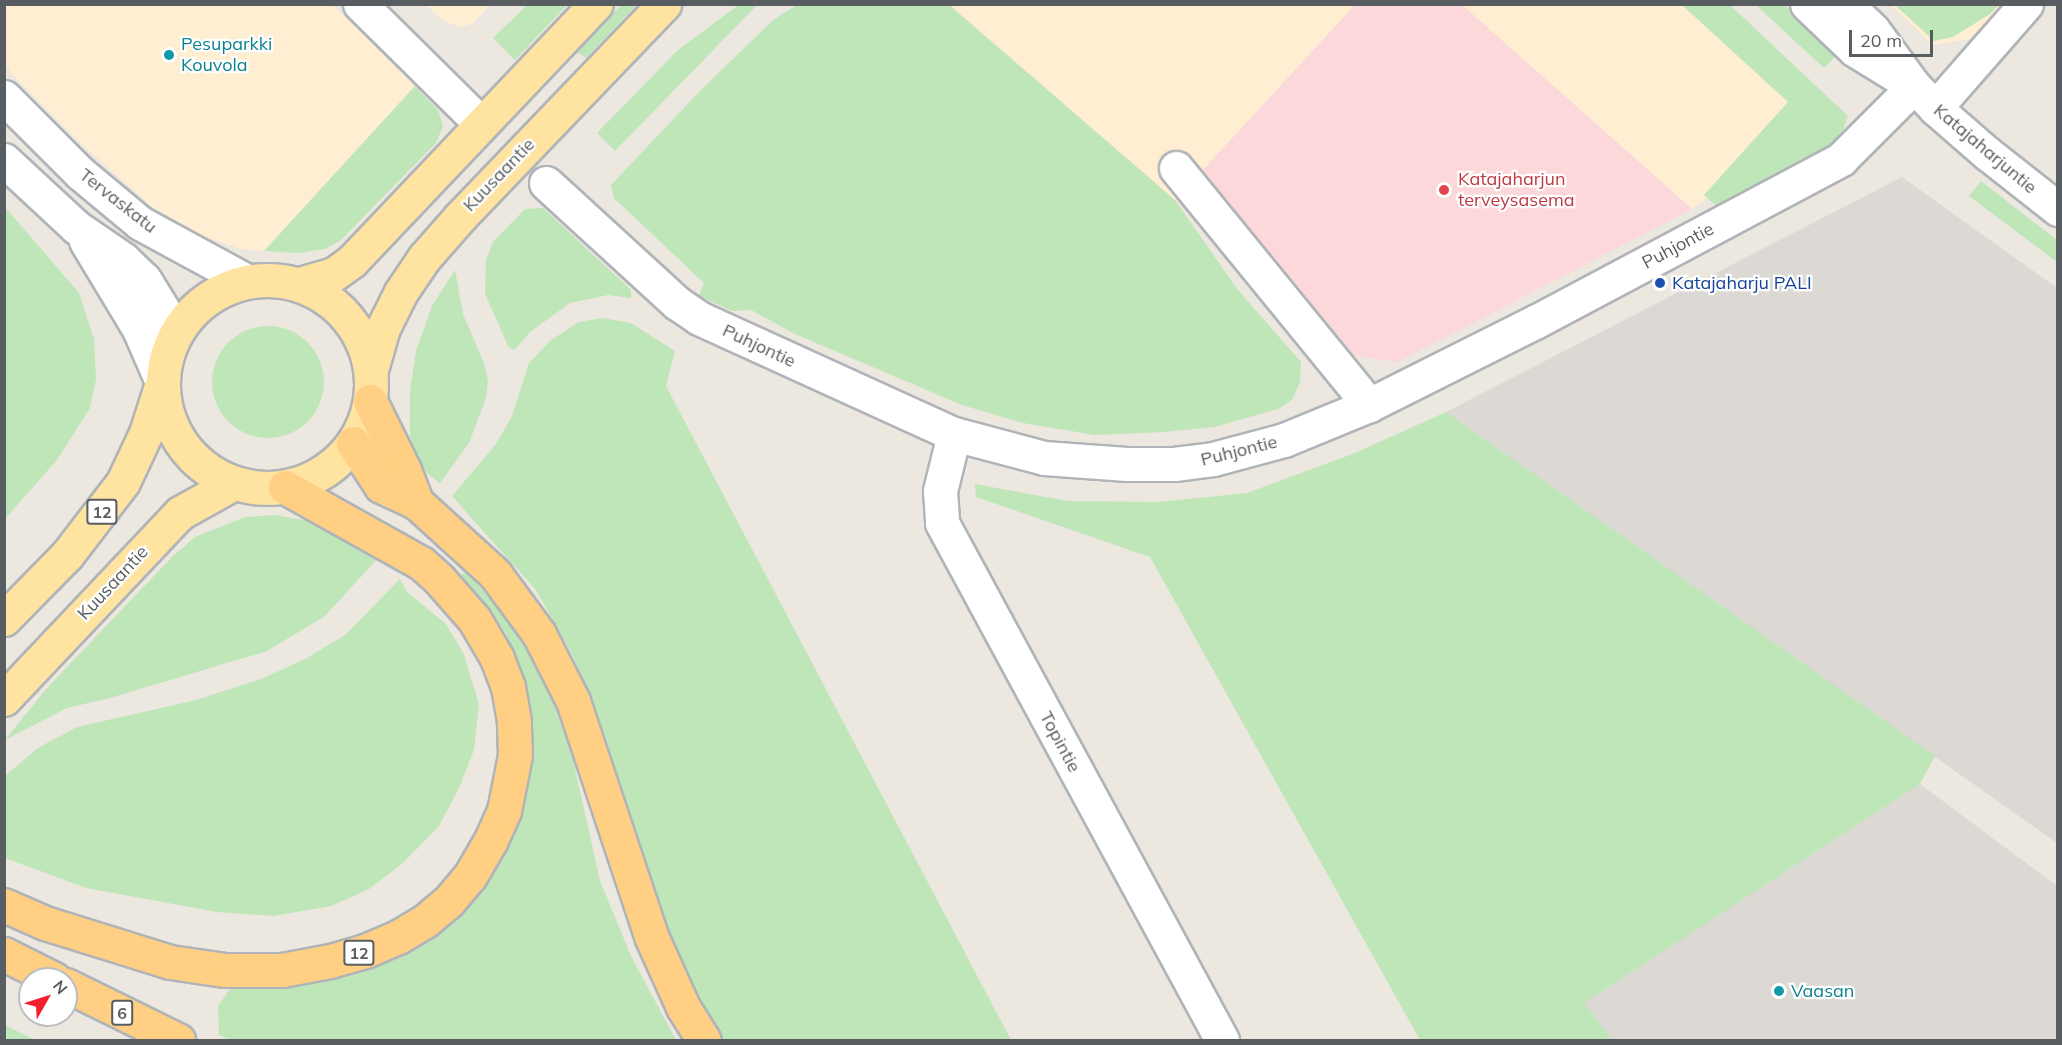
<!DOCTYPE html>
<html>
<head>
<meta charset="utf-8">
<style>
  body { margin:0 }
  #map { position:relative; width:2062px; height:1045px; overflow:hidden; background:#ece7df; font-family:Mulish,sans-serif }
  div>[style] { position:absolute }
  .commercial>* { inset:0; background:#ffeed1 }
  .industrial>* { inset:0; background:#dcd9d4 }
  .medical>* { inset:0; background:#fcd8da }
  .green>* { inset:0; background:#bfe6b9 }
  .round { border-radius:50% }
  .minor-tunnel>* { height:33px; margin-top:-16.5px; transform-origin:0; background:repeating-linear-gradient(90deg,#c7c4c0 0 33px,transparent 0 49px) }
  .roads { filter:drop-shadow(2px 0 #b0b4b8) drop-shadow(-2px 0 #b0b4b8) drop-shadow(0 2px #b0b4b8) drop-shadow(0 -2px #b0b4b8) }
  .minor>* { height:33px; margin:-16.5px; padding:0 16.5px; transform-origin:16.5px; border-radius:16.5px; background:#fff }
  .major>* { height:33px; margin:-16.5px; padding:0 16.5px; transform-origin:16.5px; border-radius:16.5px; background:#ffe3a1 }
  .major>.ring { margin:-16.5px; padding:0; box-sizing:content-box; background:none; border:33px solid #ffe3a1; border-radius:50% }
  .highway>* { height:33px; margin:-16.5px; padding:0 16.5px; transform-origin:16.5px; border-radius:16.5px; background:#ffcf83 }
  .dots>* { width:16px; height:16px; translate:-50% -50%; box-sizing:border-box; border:3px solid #fff; border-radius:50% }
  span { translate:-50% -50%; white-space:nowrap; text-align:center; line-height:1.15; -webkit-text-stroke:4.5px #fff; paint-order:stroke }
  .shield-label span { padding:2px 4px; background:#fff; border:2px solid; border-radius:4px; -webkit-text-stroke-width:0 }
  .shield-label { font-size:16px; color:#585d61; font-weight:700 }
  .culture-label { font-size:18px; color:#0d838f }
  .left { translate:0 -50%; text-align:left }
  .street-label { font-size:18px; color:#585d61 }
  .health-label { font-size:18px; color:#be3a42 }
  .transit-label { font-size:18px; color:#164399 }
  .frame { position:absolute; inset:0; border:6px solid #585d61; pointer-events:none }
  .north { position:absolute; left:18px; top:967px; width:60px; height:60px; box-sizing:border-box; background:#fff; border:2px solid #bcbec0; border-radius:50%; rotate:51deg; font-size:16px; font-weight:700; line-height:24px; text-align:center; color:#585d61 }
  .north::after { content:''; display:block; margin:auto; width:21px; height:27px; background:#f1202c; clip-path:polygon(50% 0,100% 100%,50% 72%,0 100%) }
  .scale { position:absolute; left:1849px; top:30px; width:84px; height:27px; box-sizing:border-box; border:3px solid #585d61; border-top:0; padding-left:8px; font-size:18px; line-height:21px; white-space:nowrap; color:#585d61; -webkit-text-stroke:4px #fff; paint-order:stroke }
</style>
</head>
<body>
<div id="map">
  <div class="commercial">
    <div style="clip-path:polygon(4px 5px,333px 5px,415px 86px,264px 251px,241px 249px,200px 235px,150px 205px,86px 148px,11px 73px,5px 63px)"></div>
    <div style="clip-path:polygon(426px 5px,490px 5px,472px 24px,460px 27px,444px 21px)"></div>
    <div style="clip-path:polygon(950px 5px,1355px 5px,1175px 200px)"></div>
    <div style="clip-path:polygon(1462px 5px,1691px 5px,1815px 120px,1692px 209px)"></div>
    <div style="clip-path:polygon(1891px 5px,2004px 5px,1975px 38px,1933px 45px)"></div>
  </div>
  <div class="industrial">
    <div style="clip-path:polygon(1902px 177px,2057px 288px,2057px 843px,1446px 412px)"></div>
    <div style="clip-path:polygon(1920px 784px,2057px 886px,2057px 1040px,1612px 1040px,1583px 1003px)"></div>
  </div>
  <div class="medical">
    <div style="clip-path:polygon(1355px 5px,1462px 5px,1692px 209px,1398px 362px,1355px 356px,1202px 171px)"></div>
  </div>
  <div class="green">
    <div style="clip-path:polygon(528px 4px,567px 5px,515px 60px,493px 38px)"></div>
    <div style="clip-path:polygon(740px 4px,757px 5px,615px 151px,597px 133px,678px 50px)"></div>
    <div style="clip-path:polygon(621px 5px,637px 5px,586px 58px,577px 52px)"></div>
    <div style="clip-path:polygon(797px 5px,949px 5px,1175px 200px,1238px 290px,1301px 362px,1300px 382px,1292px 400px,1278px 409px,1214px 427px,1165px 432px,1095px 435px,1023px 423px,962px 405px,795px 334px,751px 310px,732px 311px,699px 296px,704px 283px,614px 198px,611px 185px,699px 92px,773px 20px)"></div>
    <div style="clip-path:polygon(1682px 5px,1730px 5px,1848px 116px,1844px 128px,1831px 145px,1719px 208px,1704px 195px,1788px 102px)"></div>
    <div style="clip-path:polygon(1756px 5px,1785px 5px,1838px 54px,1824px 68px)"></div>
    <div style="clip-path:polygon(1895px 5px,1999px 5px,1990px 14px,1953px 37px,1934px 41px)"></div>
    <div style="clip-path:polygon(415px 86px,438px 110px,443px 126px,436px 143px,341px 240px,325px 249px,298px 253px,264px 251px)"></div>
    <div style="clip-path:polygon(1981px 181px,2057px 240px,2057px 262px,1969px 196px)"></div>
    <div style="clip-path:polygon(5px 207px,79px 293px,94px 339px,96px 379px,90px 408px,57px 460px,5px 519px)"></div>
    <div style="clip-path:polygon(543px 208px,631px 290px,631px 298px,608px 295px,570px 303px,530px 332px,515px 350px,509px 348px,485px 294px,486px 260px,493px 242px,525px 209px)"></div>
    <div style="clip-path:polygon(455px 270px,463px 314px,484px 363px,488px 381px,486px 398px,469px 443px,440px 483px,428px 474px,419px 462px,410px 437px,410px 390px,416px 351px,432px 306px)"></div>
    <div style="clip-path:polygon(602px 318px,631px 323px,675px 351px,666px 386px,1011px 1040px,724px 1040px,718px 1031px,670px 941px,636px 841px,606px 738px,572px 654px,536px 590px,452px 496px,496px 444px,512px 416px,529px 363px,550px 341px,579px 322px)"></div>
    <div class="round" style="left:212px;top:326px;width:112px;height:112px"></div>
    <div style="clip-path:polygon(1446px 412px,1935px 756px,1920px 784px,1584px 1003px,1612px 1040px,1420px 1040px,1150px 557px,976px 497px,975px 484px,1067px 501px,1159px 502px,1247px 493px,1355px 453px)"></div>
    <div style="clip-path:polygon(275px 515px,304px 520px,365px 549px,378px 558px,325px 616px,267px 651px,110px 698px,67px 708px,5px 740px,47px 688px,173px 556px,195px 537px,245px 517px)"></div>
    <div style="clip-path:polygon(466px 571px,493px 602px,527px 647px,550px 693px,572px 755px,600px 881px,631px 956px,676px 1040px,231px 1040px,219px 1035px,218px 1006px,230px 989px,285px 987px,344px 977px,387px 962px,443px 925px,530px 722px,525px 682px,505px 632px,487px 606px,460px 576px)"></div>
    <div style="clip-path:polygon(400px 579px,407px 592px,445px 623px,463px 652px,479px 704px,474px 750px,459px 788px,439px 826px,403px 863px,369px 889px,331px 906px,274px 916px,217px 912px,86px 888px,5px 858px,5px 776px,38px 748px,77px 727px,196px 700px,261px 679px,307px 658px,345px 635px)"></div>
    <div style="clip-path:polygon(5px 1025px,35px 1040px,5px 1040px)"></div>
  </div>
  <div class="minor-tunnel">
    <div style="left:468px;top:111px;width:106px;rotate:42.7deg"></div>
  </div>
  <div class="roads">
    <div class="minor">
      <div style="left:360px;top:4px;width:152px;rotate:44.7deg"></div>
      <div style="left:1807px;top:4px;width:66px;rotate:43.8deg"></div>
      <div style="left:1855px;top:50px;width:52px;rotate:31.5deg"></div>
      <div style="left:1846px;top:4px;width:37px;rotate:44deg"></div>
      <div style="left:1873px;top:30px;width:69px;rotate:53.8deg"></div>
      <div style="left:1914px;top:86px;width:30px;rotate:46deg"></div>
      <div style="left:1935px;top:108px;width:70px;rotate:41deg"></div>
      <div style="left:1988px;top:154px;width:89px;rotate:38.2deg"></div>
      <div style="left:4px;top:97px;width:107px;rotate:45deg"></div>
      <div style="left:80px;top:173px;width:78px;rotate:39.8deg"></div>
      <div style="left:140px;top:223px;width:122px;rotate:28.5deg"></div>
      <div style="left:1935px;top:108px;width:138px;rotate:-48.8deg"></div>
      <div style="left:4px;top:160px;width:98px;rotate:42.9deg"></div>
      <div style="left:76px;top:227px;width:57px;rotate:34.2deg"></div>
      <div style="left:123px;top:259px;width:29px;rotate:44deg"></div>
      <div style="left:144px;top:279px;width:61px;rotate:58.4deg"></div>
      <div style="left:1176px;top:168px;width:306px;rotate:50.8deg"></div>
      <div style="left:546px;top:183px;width:178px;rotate:42.5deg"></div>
      <div style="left:677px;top:303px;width:27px;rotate:34deg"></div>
      <div style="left:699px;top:318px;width:280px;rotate:24.5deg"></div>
      <div style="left:954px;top:434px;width:93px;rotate:14.9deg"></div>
      <div style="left:1044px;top:458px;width:83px;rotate:4.1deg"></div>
      <div style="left:1127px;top:464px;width:47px"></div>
      <div style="left:1174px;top:464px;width:39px;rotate:-7deg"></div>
      <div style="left:1213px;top:459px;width:73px;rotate:-15deg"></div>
      <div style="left:1284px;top:440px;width:92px;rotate:-22.4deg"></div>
      <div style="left:1369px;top:405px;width:186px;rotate:-26.6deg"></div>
      <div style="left:1535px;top:322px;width:347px;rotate:-28deg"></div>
      <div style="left:1841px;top:159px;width:103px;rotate:-45deg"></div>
      <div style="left:86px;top:241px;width:103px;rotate:58.9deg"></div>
      <div style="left:139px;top:329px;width:58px;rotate:66.5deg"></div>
      <div style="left:954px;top:434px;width:59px;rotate:103.8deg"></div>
      <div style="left:940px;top:491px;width:32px;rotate:86deg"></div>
      <div style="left:942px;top:523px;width:588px;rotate:61.56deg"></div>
    </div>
    <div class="major">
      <div class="ring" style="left:163px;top:280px;width:175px;height:175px"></div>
      <div style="left:299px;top:284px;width:36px;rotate:-16deg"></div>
      <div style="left:334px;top:274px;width:22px;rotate:-36deg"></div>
      <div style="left:352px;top:261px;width:354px;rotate:-46.5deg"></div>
      <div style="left:371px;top:370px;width:44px;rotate:-74.1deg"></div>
      <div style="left:383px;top:328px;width:40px;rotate:-63.4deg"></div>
      <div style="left:401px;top:292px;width:41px;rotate:-55.9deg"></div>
      <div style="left:424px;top:258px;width:55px;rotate:-48.7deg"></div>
      <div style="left:460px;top:217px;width:295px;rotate:-46.2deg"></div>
      <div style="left:4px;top:619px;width:90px;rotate:-45.5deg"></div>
      <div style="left:67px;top:555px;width:92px;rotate:-52.5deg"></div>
      <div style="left:123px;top:482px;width:54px;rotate:-64.9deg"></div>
      <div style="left:146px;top:433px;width:49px;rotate:-72.3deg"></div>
      <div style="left:4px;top:699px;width:256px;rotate:-46.6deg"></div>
      <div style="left:180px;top:513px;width:62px;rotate:-29.1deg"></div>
    </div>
    <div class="highway">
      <div style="left:370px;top:401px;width:77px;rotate:63.8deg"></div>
      <div style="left:404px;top:470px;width:34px;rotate:69deg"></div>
      <div style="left:353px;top:443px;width:51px;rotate:56.9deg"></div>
      <div style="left:381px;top:486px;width:38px;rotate:25deg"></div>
      <div style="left:416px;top:502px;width:107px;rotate:42.3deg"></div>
      <div style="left:495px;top:574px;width:74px;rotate:53.7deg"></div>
      <div style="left:539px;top:634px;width:75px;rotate:63.1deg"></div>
      <div style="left:573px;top:701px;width:248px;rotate:71.6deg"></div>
      <div style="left:651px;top:936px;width:78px;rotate:65.7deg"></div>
      <div style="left:683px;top:1007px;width:39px;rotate:58deg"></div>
      <div style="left:4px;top:905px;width:45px;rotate:23.7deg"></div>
      <div style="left:45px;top:923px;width:131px;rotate:17.3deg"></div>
      <div style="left:170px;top:962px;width:56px;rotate:8.3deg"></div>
      <div style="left:225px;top:970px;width:57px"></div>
      <div style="left:282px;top:970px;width:49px;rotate:-10.6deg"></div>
      <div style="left:330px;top:961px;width:36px;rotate:-16deg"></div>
      <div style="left:365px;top:951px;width:36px;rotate:-23deg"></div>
      <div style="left:398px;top:937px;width:31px;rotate:-31deg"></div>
      <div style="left:425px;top:921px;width:30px;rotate:-40deg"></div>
      <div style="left:448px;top:902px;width:34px;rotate:-50deg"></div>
      <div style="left:470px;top:876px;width:39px;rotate:-60deg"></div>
      <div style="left:490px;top:842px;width:34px;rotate:-66deg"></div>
      <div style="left:504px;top:811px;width:57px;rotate:-78.9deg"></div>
      <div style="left:515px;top:755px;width:34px;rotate:-92deg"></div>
      <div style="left:514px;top:721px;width:35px;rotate:-100deg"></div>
      <div style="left:508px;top:687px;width:31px;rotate:-111deg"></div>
      <div style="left:497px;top:658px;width:45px;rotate:-120.5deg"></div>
      <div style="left:474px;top:619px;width:53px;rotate:-131.2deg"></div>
      <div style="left:439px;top:579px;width:24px;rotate:-138deg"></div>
      <div style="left:421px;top:563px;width:156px;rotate:-150.8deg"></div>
      <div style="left:4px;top:954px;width:56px;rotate:26.6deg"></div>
      <div style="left:66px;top:985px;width:125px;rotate:26.2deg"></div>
    </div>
  </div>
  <div class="dots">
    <div style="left:169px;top:55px;background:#0f9aa8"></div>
    <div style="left:1444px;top:190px;background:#e0444e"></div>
    <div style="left:1660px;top:283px;background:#1a4fb4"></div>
    <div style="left:1779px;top:991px;background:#0f9aa8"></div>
  </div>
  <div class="shield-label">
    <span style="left:102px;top:512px">12</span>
    <span style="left:359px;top:953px">12</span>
    <span style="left:122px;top:1013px">6</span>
  </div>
  <div class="culture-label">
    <span class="left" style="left:181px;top:55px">Pesuparkki<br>Kouvola</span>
    <span class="left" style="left:1791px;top:991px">Vaasan</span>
  </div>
  <div class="street-label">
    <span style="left:1985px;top:149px;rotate:40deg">Katajaharjuntie</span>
    <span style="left:499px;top:175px;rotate:-46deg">Kuusaantie</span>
    <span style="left:118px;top:201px;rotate:38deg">Tervaskatu</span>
    <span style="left:1678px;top:246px;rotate:-28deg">Puhjontie</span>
    <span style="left:759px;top:346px;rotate:25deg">Puhjontie</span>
    <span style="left:1239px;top:451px;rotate:-14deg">Puhjontie</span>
    <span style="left:113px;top:583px;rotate:-47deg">Kuusaantie</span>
    <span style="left:1060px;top:742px;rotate:62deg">Topintie</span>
  </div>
  <div class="health-label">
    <span class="left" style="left:1458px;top:190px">Katajaharjun<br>terveysasema</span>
  </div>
  <div class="transit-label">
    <span class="left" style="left:1672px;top:283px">Katajaharju PALI</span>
  </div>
  <div class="frame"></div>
  <div class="north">N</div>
  <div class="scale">20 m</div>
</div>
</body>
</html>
